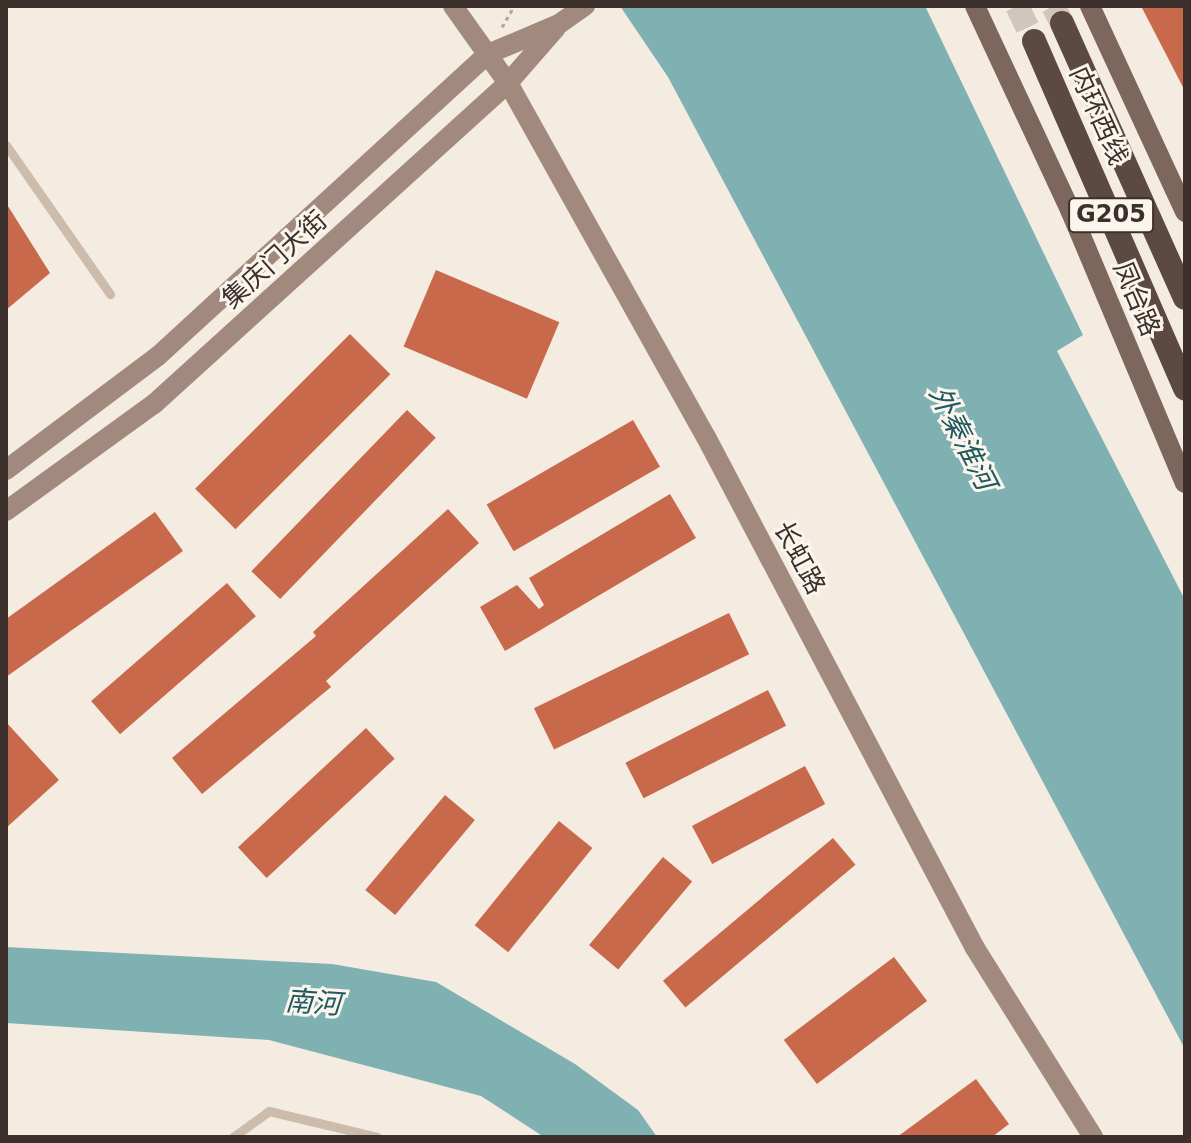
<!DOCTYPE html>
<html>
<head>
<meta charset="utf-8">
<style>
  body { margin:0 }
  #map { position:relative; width:1191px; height:1143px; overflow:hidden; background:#f4ebe1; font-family:"DejaVu Sans","Noto Sans SC",sans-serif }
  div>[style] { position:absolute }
  .water>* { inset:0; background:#7fb0b2 }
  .building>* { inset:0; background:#c8694b; transform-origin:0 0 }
  .highway-tunnel>* { height:24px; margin-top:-12px; transform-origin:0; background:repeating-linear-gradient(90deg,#cfc6bd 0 24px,transparent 0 36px) }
  .path>* { height:3px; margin-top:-1.5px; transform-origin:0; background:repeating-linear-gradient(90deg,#b9a596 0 4px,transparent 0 8px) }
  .lane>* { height:9px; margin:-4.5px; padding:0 4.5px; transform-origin:4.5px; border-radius:4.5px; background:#cdbbac }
  .secondary>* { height:20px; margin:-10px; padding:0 10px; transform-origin:10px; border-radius:10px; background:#a18a7d }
  .primary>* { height:20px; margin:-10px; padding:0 10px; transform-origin:10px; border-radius:10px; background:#7d675c }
  .highway>* { height:24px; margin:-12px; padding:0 12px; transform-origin:12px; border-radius:12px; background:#5c4a42 }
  span { translate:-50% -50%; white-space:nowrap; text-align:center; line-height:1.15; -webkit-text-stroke:6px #fbf5ee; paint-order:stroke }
  .shield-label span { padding:2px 6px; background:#fbf5ee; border:2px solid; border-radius:6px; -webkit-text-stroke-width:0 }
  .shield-label { font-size:24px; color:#3b302b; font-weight:700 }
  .street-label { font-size:26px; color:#3b302b }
  .water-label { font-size:28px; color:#1f5a5e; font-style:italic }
  .frame { position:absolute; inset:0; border:8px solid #3b302b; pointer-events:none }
</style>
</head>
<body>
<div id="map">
  <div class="water">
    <div style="clip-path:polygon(620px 6px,925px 6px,1083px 335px,1057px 351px,1185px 600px,1185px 1049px,668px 77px)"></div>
    <div style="clip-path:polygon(6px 947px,332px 964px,436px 982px,575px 1064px,638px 1110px,657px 1137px,544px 1137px,481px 1096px,269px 1040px,6px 1023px)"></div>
  </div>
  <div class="building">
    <div style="clip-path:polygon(1141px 6px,1185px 6px,1185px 91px)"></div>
    <div style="clip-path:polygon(6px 203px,50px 273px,6px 310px)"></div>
    <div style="left:436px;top:270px;width:134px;height:83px;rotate:23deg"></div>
    <div style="left:350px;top:334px;width:57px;height:219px;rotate:45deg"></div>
    <div style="left:407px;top:410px;width:40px;height:224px;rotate:44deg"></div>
    <div style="left:633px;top:420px;width:54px;height:169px;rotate:60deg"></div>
    <div style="clip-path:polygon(670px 494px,696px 538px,505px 651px,480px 607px,517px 585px,539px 609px,544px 605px,529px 578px)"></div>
    <div style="clip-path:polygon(448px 509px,479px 543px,326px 681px,331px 687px,202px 794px,172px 758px,316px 636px,313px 632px)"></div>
    <div style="clip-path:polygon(155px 512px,183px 551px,6px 677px,6px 619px)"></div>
    <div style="left:227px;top:583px;width:44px;height:180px;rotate:49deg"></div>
    <div style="left:729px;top:613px;width:46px;height:217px;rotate:64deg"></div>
    <div style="left:768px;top:690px;width:40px;height:160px;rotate:63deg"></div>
    <div style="clip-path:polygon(6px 722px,59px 780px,6px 828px)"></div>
    <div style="left:366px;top:728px;width:42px;height:175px;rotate:47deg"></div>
    <div style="left:805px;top:766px;width:43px;height:128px;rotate:62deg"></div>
    <div style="left:445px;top:795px;width:39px;height:124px;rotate:40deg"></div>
    <div style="left:559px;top:821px;width:43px;height:134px;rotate:39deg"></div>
    <div style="left:833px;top:838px;width:35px;height:222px;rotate:50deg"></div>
    <div style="left:663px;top:857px;width:38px;height:115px;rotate:40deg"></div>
    <div style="left:894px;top:957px;width:55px;height:138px;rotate:53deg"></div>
    <div style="clip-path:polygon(976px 1079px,1009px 1124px,992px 1137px,897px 1137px)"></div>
  </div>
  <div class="highway-tunnel">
    <div style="left:1017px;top:6px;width:39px;rotate:64deg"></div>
    <div style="left:1053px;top:6px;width:19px;rotate:62deg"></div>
  </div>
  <div class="path">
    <div style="left:502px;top:27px;width:24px;rotate:-60deg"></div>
  </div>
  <div class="lane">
    <div style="left:6px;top:145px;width:182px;rotate:55.1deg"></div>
    <div style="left:233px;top:1137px;width:44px;rotate:-35.8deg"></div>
    <div style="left:269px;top:1111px;width:111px;rotate:13.5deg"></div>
  </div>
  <div class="secondary">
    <div style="left:453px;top:6px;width:95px;rotate:54.5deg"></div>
    <div style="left:508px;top:83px;width:406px;rotate:60.8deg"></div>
    <div style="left:706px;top:437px;width:577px;rotate:62.24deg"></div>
    <div style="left:975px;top:948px;width:223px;rotate:58deg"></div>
    <div style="left:6px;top:470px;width:190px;rotate:-36.9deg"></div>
    <div style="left:158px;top:356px;width:447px;rotate:-42.5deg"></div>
    <div style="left:488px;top:54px;width:77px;rotate:-22.9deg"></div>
    <div style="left:559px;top:24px;width:32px;rotate:-35deg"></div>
    <div style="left:6px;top:511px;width:183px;rotate:-35.9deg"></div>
    <div style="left:154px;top:404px;width:478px;rotate:-42.2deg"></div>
    <div style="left:508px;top:83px;width:73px;rotate:-48.9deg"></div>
  </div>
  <div class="primary">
    <div style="left:975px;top:6px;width:227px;rotate:65deg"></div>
    <div style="left:1071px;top:212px;width:294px;rotate:67.2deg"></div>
    <div style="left:1090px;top:6px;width:227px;rotate:65.2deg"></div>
  </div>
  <div class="highway">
    <div style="left:1062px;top:23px;width:301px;rotate:65.9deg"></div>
    <div style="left:1034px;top:41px;width:379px;rotate:66.5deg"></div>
  </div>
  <div class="shield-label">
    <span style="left:1111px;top:215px">G205</span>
  </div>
  <div class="street-label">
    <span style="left:1098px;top:116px;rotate:66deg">内环西线</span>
    <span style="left:275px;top:260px;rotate:-42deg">集庆门大街</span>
    <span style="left:1136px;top:299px;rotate:67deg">凤台路</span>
    <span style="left:799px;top:558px;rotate:62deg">长虹路</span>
  </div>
  <div class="water-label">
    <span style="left:962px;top:438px;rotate:63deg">外秦淮河</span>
    <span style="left:313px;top:1003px;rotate:4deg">南河</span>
  </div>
  <div class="frame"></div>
</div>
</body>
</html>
